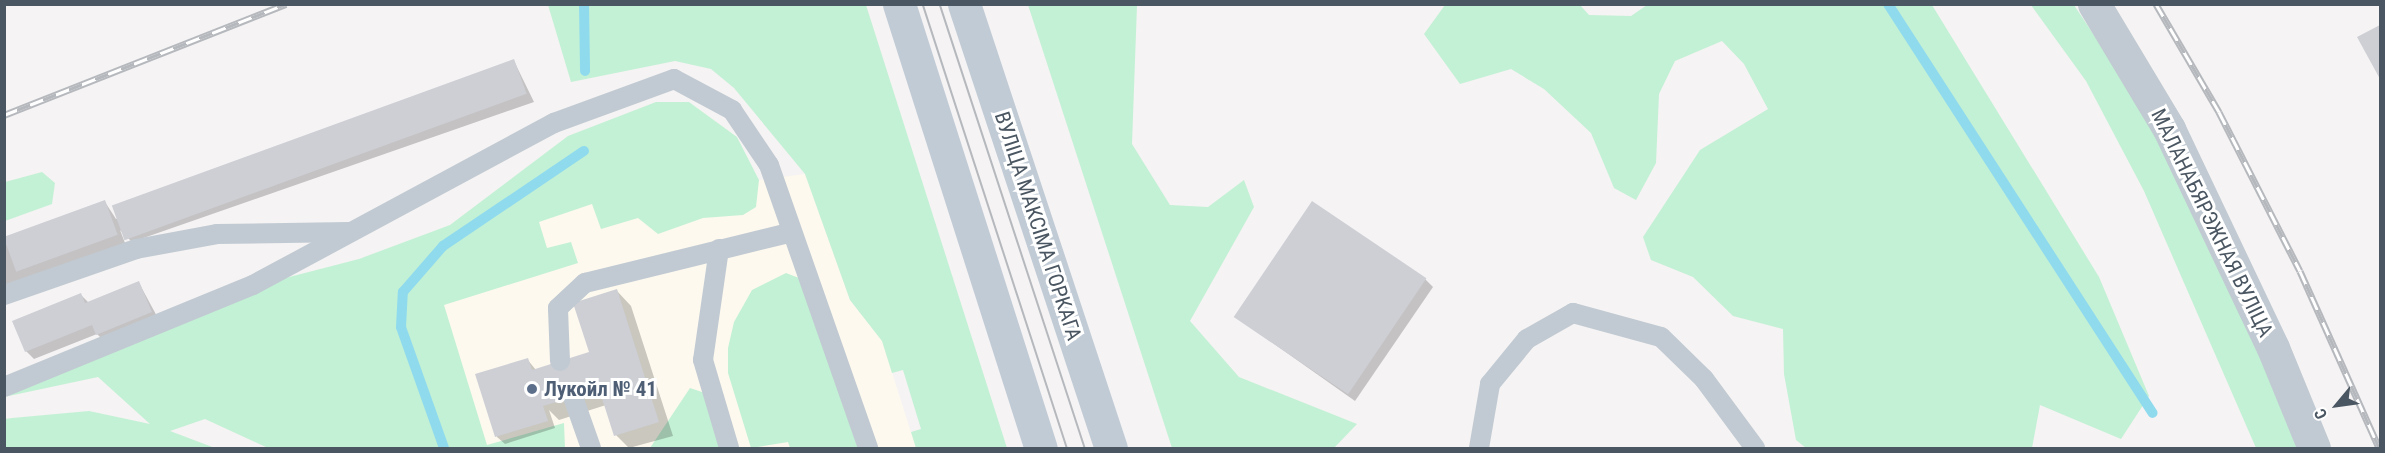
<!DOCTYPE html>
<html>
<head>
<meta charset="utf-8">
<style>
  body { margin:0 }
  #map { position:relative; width:2385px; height:453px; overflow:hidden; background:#f5f3f3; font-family:"Roboto Condensed",sans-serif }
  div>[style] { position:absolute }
  .commercial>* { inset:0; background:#fdf9ef }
  .green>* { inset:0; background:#c3f1d5 }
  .shadow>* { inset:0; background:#0003 }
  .stream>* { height:10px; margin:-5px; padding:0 5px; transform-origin:5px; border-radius:5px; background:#90daee }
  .building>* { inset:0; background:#cdcfd5; transform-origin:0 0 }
  .lane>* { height:20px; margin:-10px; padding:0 10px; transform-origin:10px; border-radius:10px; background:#c1cad2 }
  .street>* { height:33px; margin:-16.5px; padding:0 16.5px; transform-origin:16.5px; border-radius:16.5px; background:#c1cad2 }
  .secondary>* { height:33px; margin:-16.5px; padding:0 16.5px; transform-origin:16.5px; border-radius:16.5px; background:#c1cbd6 }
  .tram>* { height:1.5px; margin:-0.75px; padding:0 0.75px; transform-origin:0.75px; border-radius:0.75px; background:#b5b8bd }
  .rail>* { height:7px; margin-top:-3.5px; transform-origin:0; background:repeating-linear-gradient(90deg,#fff 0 14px,#b5b8bd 0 28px); box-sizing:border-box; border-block:2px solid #b5b8bd }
  .dots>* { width:16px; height:16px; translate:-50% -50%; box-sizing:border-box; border:3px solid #fff; border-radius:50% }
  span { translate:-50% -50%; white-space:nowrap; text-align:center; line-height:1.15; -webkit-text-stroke:6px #fff; paint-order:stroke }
  .street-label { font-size:21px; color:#4a5661 }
  .service-label { font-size:21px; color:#4e5e75; font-weight:700 }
  .left { translate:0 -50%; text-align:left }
  .frame { position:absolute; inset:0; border:6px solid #4a5661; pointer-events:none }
  .north { position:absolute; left:2307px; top:375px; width:60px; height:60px; -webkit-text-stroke:4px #fff; paint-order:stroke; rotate:241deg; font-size:16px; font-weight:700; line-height:24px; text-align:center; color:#4a5661 }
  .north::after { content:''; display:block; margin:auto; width:21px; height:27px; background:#4a5661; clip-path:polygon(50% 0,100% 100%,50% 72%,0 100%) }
</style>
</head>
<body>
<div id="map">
  <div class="commercial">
    <div style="clip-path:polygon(656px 102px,689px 102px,737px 137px,759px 180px,805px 174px,850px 300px,882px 341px,916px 448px,462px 448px,424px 272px)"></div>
  </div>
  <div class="green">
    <div style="clip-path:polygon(548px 5px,866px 5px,1007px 448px,916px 448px,911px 432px,921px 429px,903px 370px,892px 373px,882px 341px,850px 300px,805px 174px,734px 88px,711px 69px,675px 61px,571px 82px)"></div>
    <div style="clip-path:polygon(1028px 5px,1137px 5px,1132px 144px,1170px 205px,1208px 207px,1244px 180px,1254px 207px,1190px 321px,1239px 377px,1357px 424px,1334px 448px,1172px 448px)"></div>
    <div style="clip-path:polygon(1647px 5px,1932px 5px,2099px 277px,2149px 396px,2121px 439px,2040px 405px,2032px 448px,1806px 448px,1796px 440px,1784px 374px,1783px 329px,1733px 316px,1693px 277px,1651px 260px,1643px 237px,1700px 150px,1768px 109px,1744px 64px,1722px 41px,1675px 61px,1659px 94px,1656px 163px,1636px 200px,1614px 188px,1591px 133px,1544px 89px,1511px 69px,1460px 84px,1424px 34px,1445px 5px,1580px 5px,1589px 15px,1631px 16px)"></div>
    <div style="clip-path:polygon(2031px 5px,2074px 5px,2146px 113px,2305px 448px,2256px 448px,2144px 191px,2086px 81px)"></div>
    <div style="clip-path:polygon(656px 102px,689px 102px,737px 137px,759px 180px,756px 207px,743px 215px,703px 218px,658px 234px,638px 218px,601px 229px,592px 204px,539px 222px,547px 248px,571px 242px,578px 263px,444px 305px,487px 445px,564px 423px,565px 448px,268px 448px,205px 419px,170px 431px,215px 448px,5px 448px,5px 419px,12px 418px,89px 411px,150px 424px,98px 377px,4px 397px,270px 282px,359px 259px,450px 225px,568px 136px)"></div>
    <div style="clip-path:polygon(42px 172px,55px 183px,52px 204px,5px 221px,5px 182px)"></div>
    <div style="clip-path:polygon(786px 273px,799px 278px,858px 448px,790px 448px,788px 442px,751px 448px,728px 373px,728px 348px,734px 322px,752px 290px)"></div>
    <div style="clip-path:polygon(690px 388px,705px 393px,722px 448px,650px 448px)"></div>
  </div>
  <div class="shadow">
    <div style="clip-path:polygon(2380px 26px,2380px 76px,2359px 38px)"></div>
    <div style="clip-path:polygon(514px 61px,534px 102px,132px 242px,120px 230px,125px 243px,4px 288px,4px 239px,105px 202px,116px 219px)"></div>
    <div style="clip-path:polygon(1425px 279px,1433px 287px,1355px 401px,1236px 317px)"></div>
    <div style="clip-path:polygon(139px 283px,159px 320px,105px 342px,97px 334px,34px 359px,26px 351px,81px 295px,89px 303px)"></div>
    <div style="clip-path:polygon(617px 291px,631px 306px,673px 436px,629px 448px,616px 435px,606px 405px,559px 420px,549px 410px,555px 428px,505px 444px,497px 437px,477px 375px,527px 359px,536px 370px,590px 353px)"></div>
  </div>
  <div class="stream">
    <div style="left:584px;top:4px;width:67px;rotate:89.1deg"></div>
    <div style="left:1888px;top:4px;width:487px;rotate:57.1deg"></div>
    <div style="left:444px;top:448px;width:128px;rotate:-109.6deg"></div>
    <div style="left:401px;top:327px;width:35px;rotate:-87deg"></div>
    <div style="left:403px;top:292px;width:61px;rotate:-49deg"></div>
    <div style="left:443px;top:246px;width:170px;rotate:-34deg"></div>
  </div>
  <div class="building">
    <div style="clip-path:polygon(2380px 25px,2380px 79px,2357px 37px)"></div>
    <div style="left:514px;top:59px;width:37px;height:428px;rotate:70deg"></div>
    <div style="left:105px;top:200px;width:37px;height:108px;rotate:70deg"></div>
    <div style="left:1312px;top:201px;width:138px;height:140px;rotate:34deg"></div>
    <div style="clip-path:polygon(139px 281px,152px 312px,96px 335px,92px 325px,25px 352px,12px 321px,81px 293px,85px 303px)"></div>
    <div style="clip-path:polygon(617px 289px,659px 422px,614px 436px,599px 389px,543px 406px,548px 421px,495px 437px,475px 374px,528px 358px,532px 370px,589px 352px,573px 303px)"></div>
  </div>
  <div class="lane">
    <div style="left:719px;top:249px;width:112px;rotate:98.2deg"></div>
    <div style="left:703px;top:360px;width:92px;rotate:73.5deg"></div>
    <div style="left:4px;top:295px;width:140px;rotate:-19.2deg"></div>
    <div style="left:136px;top:249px;width:82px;rotate:-10.5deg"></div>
    <div style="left:217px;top:234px;width:132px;rotate:-0.9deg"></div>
    <div style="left:560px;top:361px;width:53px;rotate:-92.2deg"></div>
    <div style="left:558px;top:308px;width:37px;rotate:-43deg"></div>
    <div style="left:585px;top:283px;width:213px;rotate:-13.8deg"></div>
    <div style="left:4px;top:387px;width:269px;rotate:-22.3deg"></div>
    <div style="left:253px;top:285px;width:342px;rotate:-28.3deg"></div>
    <div style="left:554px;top:123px;width:128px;rotate:-20.1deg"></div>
    <div style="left:674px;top:79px;width:66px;rotate:28.1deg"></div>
    <div style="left:732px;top:110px;width:66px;rotate:56.1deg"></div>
    <div style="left:769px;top:165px;width:300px;rotate:70.7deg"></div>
    <div style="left:573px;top:397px;width:54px;rotate:70.6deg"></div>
    <div style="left:1479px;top:448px;width:65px;rotate:-80.2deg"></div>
    <div style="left:1490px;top:384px;width:58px;rotate:-50.6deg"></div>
    <div style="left:1527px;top:339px;width:53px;rotate:-29.5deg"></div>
    <div style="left:1573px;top:313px;width:91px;rotate:15.3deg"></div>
    <div style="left:1661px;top:337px;width:60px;rotate:44.3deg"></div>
    <div style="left:1704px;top:379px;width:86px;rotate:53.5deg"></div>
  </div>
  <div class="street">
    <div style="left:2094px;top:4px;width:146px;rotate:59deg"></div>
    <div style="left:2169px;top:129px;width:242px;rotate:64.6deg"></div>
    <div style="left:2273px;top:348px;width:108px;rotate:67.7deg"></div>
  </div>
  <div class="secondary">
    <div style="left:899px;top:4px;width:466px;rotate:72.3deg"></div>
    <div style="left:964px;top:4px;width:468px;rotate:71.7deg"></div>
  </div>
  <div class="tram">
    <div style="left:923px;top:4px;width:467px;rotate:72deg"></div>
    <div style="left:940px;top:4px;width:467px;rotate:71.9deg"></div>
  </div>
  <div class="rail">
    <div style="left:2156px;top:4px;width:125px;rotate:59.7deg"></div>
    <div style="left:2219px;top:112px;width:178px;rotate:63deg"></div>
    <div style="left:2300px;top:271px;width:194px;rotate:65.9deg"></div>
    <div style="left:4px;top:115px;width:303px;rotate:-21.5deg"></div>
  </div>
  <div class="dots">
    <div style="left:532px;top:389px;background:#5c6f8a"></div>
  </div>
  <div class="street-label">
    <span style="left:2212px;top:223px;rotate:64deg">МАЛАНАБЯРЭЖНАЯ ВУЛІЦА</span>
    <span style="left:1038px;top:226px;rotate:72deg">ВУЛІЦА МАКСІМА ГОРКАГА</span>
  </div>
  <div class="service-label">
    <span class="left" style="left:544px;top:389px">Лукойл № 41</span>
  </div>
  <div class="frame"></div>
  <div class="north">С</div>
</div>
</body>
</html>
